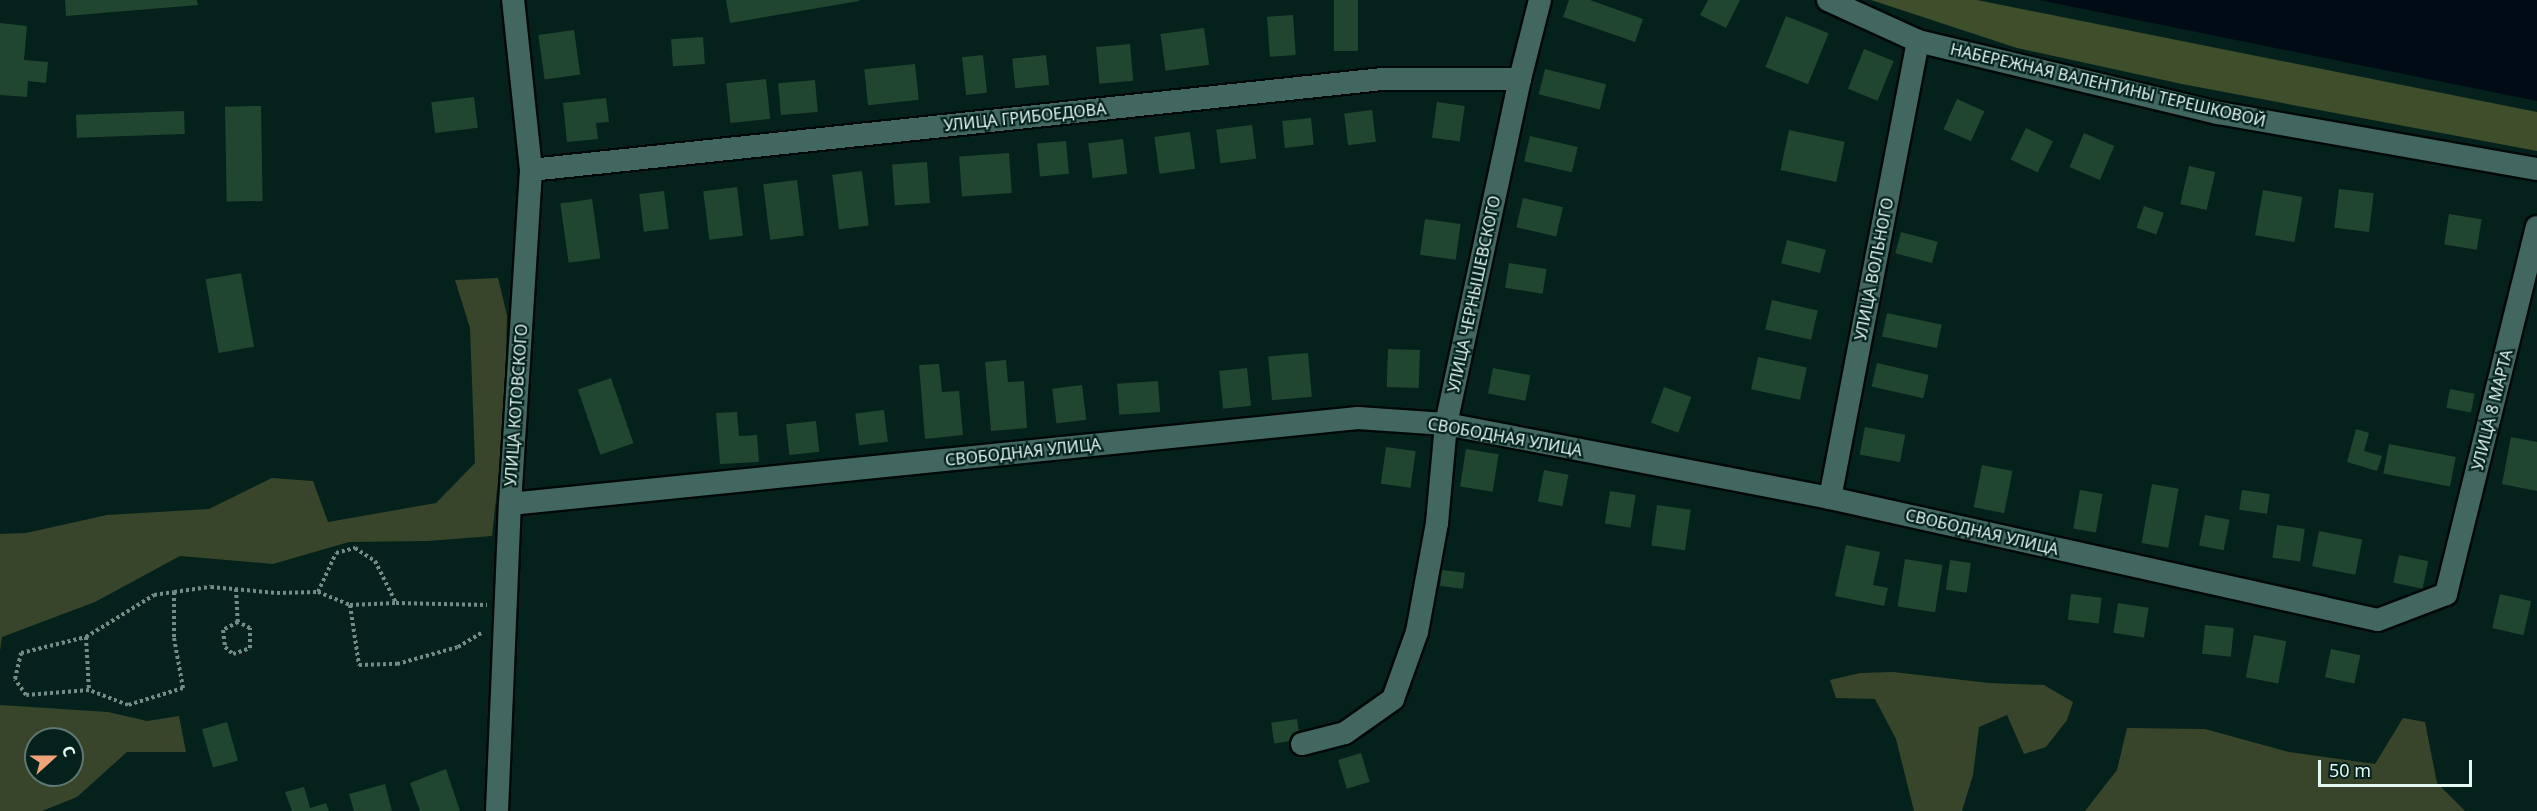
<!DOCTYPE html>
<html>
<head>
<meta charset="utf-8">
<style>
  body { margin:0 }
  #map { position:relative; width:2537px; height:811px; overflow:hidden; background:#04211c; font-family:"Noto Sans",sans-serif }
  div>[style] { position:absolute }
  .green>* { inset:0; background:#39452a }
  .forest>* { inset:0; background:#3f4f2b }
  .water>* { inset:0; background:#000b16 }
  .building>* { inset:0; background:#20462f; transform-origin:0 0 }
  .path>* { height:4px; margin-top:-2px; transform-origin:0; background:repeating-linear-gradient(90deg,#748c88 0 3px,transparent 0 6px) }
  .roads { filter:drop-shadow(2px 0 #000907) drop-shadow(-2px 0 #000907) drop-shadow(0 2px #000907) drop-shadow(0 -2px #000907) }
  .street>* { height:22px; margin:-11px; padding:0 11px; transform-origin:11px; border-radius:11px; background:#426760 }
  span { translate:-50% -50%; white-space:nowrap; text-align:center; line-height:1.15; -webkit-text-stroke:4.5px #04211c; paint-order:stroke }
  .street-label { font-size:16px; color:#e4f8f4 }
  .north { position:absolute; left:24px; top:727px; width:60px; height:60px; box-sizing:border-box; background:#04211c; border:2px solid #5e7772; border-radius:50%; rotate:69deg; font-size:16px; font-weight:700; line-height:24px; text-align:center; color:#e4f8f4 }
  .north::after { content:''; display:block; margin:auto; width:21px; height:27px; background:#f0a279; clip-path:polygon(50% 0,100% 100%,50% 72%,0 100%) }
  .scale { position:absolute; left:2318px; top:760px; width:154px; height:27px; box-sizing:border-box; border:3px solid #e4f8f4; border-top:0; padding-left:8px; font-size:18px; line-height:21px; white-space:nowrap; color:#e4f8f4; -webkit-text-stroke:4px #04211c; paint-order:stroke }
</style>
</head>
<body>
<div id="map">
  <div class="green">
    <div style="clip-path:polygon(498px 278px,507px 315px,504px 426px,492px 536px,428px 541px,349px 542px,273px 564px,180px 556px,95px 602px,2px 637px,0 651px,0 534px,26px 533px,107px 515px,209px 509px,272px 478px,313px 481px,328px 522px,436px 503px,475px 463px,470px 328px,455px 280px)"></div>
    <div style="clip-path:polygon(1893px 672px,1989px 683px,2044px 685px,2073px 702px,2067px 720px,2046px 747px,2024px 754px,2007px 715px,1979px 727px,1973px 775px,1962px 811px,1914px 811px,1896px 739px,1875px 699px,1836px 698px,1830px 680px,1860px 673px)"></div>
    <div style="clip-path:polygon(evenodd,0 705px,108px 712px,147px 721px,179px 716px,186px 752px,127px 752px,77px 797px,42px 811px,0 811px,0 705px,36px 739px,72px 739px,72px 775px,36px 775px,36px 739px)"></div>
    <div style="clip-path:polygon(2403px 718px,2425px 722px,2437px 783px,2465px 811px,2085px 811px,2117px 770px,2127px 728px,2205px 729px,2289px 752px,2375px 764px)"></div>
  </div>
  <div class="forest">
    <div style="clip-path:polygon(1871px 0,1977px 0,2537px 112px,2537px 151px,2182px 84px,2017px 48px)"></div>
  </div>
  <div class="water">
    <div style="clip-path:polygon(2039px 0,2537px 0,2537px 101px)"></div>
  </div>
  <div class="building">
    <div style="clip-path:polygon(65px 0,197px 0,198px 5px,66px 16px)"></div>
    <div style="clip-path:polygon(726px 0,859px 0,859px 1px,730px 23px)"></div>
    <div style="left:1334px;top:0;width:24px;height:51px"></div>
    <div style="clip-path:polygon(1569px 0,1590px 0,1643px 19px,1635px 42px,1563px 17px)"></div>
    <div style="clip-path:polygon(1708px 0,1740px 0,1726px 28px,1700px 15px)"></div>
    <div style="left:1293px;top:15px;width:40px;height:26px;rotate:86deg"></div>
    <div style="left:1786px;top:16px;width:46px;height:55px;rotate:22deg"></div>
    <div style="clip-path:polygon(0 23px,27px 26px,24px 60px,48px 62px,46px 83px,28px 81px,27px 97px,0 95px)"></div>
    <div style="left:1204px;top:28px;width:37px;height:44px;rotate:82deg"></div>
    <div style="left:574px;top:30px;width:45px;height:36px;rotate:82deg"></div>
    <div style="left:703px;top:37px;width:27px;height:32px;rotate:86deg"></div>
    <div style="left:1130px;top:44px;width:37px;height:34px;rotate:85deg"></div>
    <div style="left:1864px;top:49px;width:32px;height:43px;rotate:22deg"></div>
    <div style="left:983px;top:55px;width:38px;height:21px;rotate:84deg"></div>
    <div style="left:1046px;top:55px;width:30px;height:34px;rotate:84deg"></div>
    <div style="left:915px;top:64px;width:36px;height:51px;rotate:84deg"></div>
    <div style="left:1545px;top:69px;width:63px;height:26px;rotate:14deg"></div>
    <div style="left:766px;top:79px;width:40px;height:40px;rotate:84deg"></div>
    <div style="left:815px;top:80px;width:32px;height:37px;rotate:85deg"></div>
    <div style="left:474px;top:97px;width:31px;height:43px;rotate:83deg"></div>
    <div style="clip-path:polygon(606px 98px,609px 122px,596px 123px,598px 139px,567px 142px,563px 103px)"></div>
    <div style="left:1957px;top:99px;width:30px;height:33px;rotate:24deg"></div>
    <div style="left:1437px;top:102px;width:28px;height:36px;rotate:8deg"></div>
    <div style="left:261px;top:106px;width:95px;height:36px;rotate:89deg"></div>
    <div style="left:1372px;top:110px;width:32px;height:28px;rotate:83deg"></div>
    <div style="left:184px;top:111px;width:23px;height:108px;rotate:88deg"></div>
    <div style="left:1311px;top:118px;width:27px;height:29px;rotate:84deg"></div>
    <div style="left:1252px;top:125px;width:34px;height:36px;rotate:83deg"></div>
    <div style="left:2026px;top:128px;width:30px;height:35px;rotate:26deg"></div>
    <div style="left:1789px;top:130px;width:57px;height:41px;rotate:12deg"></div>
    <div style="left:1190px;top:132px;width:37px;height:36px;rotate:82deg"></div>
    <div style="left:2084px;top:133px;width:33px;height:37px;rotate:23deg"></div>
    <div style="left:1530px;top:136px;width:49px;height:26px;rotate:13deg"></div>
    <div style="left:1123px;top:139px;width:35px;height:35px;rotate:83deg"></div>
    <div style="left:1066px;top:141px;width:33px;height:29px;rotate:85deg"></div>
    <div style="left:1009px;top:153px;width:40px;height:50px;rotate:86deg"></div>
    <div style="left:927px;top:162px;width:41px;height:35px;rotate:86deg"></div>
    <div style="left:2189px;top:166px;width:27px;height:39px;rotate:13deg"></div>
    <div style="left:862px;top:171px;width:55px;height:30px;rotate:83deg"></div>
    <div style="left:797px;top:180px;width:56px;height:34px;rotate:83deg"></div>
    <div style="left:737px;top:187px;width:49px;height:34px;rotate:83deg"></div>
    <div style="left:2339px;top:189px;width:35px;height:39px;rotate:7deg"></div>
    <div style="left:2263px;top:190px;width:40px;height:46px;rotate:10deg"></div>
    <div style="left:664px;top:191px;width:38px;height:25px;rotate:83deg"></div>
    <div style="left:1523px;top:198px;width:41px;height:30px;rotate:13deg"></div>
    <div style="left:592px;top:199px;width:60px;height:32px;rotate:82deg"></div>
    <div style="left:2144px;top:206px;width:21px;height:23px;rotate:19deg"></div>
    <div style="left:2449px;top:214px;width:33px;height:31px;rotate:9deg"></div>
    <div style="left:1425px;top:219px;width:36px;height:36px;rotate:8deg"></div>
    <div style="left:1901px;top:232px;width:38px;height:22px;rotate:15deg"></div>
    <div style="left:1787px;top:240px;width:40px;height:24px;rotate:14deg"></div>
    <div style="left:1509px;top:263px;width:38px;height:25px;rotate:9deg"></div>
    <div style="left:241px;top:273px;width:75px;height:36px;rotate:80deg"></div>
    <div style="left:1772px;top:300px;width:47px;height:30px;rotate:13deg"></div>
    <div style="left:1887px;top:313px;width:56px;height:24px;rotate:12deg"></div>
    <div style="left:1388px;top:349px;width:32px;height:38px;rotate:2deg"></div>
    <div style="left:1308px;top:353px;width:44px;height:40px;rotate:85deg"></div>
    <div style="left:1758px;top:357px;width:50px;height:33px;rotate:12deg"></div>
    <div style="clip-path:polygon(1006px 360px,1008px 382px,1024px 381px,1027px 428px,991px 431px,985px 362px)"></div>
    <div style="left:1877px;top:363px;width:53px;height:24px;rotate:13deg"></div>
    <div style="clip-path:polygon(939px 364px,942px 392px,959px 391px,963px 435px,925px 439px,919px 365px)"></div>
    <div style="left:1247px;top:368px;width:38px;height:28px;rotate:84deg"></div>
    <div style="left:1493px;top:368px;width:38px;height:26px;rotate:11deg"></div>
    <div style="left:611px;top:378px;width:69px;height:35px;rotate:71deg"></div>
    <div style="left:1158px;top:381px;width:31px;height:41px;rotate:86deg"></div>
    <div style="left:1082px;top:385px;width:35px;height:30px;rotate:83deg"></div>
    <div style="left:1664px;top:387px;width:29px;height:38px;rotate:20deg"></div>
    <div style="left:2450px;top:389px;width:25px;height:19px;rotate:11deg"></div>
    <div style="left:884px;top:410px;width:32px;height:29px;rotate:83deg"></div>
    <div style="clip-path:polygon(737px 412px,739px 436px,757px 435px,759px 462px,720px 464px,716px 413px)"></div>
    <div style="left:816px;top:421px;width:31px;height:30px;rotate:84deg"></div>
    <div style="left:1865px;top:427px;width:41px;height:28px;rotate:11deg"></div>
    <div style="clip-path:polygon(2356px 429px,2369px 433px,2364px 451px,2382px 456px,2377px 471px,2347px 462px)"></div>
    <div style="clip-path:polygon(2511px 437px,2537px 442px,2537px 491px,2502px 484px)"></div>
    <div style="left:2389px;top:444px;width:68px;height:30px;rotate:11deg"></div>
    <div style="left:1386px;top:447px;width:30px;height:37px;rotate:8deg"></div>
    <div style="left:1466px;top:449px;width:33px;height:38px;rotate:9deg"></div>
    <div style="left:1982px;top:465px;width:31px;height:43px;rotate:11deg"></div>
    <div style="left:1544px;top:470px;width:25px;height:32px;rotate:11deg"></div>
    <div style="left:2152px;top:484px;width:27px;height:60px;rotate:10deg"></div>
    <div style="left:2080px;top:490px;width:23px;height:39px;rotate:10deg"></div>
    <div style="left:2242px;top:490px;width:28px;height:20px;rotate:8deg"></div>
    <div style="left:1610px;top:491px;width:26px;height:33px;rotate:9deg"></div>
    <div style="left:1657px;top:505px;width:34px;height:41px;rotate:8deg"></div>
    <div style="left:2205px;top:515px;width:25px;height:31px;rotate:11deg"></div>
    <div style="left:2277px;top:525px;width:28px;height:33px;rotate:8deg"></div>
    <div style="left:2319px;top:531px;width:44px;height:36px;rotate:11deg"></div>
    <div style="clip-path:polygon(1846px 545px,1880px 552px,1873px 585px,1888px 588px,1884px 606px,1835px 596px)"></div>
    <div style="left:2399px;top:555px;width:30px;height:28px;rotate:12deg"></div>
    <div style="left:1905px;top:559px;width:38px;height:48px;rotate:9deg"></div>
    <div style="left:1950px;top:560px;width:21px;height:30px;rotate:8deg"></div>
    <div style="left:1442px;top:570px;width:23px;height:16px;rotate:7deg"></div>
    <div style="left:2071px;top:594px;width:31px;height:26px;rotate:7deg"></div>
    <div style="left:2500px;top:594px;width:32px;height:35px;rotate:13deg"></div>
    <div style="left:2118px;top:603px;width:31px;height:30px;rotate:9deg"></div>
    <div style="left:2205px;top:625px;width:29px;height:29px;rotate:6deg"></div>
    <div style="left:2254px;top:635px;width:33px;height:43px;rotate:11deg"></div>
    <div style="left:2331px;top:649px;width:30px;height:29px;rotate:12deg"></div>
    <div style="left:1297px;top:719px;width:21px;height:26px;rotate:82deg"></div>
    <div style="left:227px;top:722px;width:40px;height:26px;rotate:74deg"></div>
    <div style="left:1361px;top:753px;width:30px;height:24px;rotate:73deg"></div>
    <div style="clip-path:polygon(446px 769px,460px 811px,420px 811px,410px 783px)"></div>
    <div style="clip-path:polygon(385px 784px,392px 811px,354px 811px,349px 794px)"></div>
    <div style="clip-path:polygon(304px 787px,310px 808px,326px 803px,329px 811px,292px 811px,285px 792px)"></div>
  </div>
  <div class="path">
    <div style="left:236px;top:589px;width:33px;rotate:87deg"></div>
    <div style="left:238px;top:622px;width:17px;rotate:152deg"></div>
    <div style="left:223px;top:630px;width:17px;rotate:83deg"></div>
    <div style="left:225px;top:647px;width:11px;rotate:41deg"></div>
    <div style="left:233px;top:654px;width:18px;rotate:-19deg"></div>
    <div style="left:250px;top:648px;width:20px;rotate:-90deg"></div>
    <div style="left:250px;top:628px;width:13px;rotate:-153deg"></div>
    <div style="left:174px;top:592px;width:46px;rotate:90deg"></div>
    <div style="left:174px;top:638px;width:51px;rotate:79.8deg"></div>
    <div style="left:183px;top:688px;width:58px;rotate:162.8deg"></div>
    <div style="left:128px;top:705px;width:42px;rotate:-159deg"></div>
    <div style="left:89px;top:690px;width:63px;rotate:175.5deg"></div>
    <div style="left:26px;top:695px;width:19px;rotate:-125deg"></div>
    <div style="left:15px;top:679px;width:27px;rotate:-77deg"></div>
    <div style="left:21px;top:653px;width:67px;rotate:-13.8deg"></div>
    <div style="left:86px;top:637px;width:80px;rotate:-31.7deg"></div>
    <div style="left:154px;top:595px;width:20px;rotate:-9deg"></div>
    <div style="left:174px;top:592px;width:37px;rotate:-8deg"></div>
    <div style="left:211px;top:587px;width:66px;rotate:5.2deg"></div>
    <div style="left:277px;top:593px;width:41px;rotate:-1.4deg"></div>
    <div style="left:318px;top:592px;width:43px;rotate:-65.2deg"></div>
    <div style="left:336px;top:553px;width:20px;rotate:-15deg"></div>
    <div style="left:355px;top:548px;width:24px;rotate:33deg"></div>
    <div style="left:375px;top:561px;width:47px;rotate:63.4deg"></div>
    <div style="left:396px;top:603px;width:91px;rotate:1.3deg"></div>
    <div style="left:318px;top:592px;width:35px;rotate:22deg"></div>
    <div style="left:350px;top:605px;width:46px;rotate:-2.5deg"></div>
    <div style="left:350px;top:605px;width:61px;rotate:81.5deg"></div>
    <div style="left:359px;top:665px;width:38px;rotate:-2deg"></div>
    <div style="left:397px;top:664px;width:63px;rotate:-15.6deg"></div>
    <div style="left:458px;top:647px;width:29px;rotate:-31deg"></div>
    <div style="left:86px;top:637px;width:53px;rotate:86.8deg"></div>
  </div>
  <div class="roads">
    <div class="street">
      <div style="left:1828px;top:0;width:99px;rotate:24.5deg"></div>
      <div style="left:1918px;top:41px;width:309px;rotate:13.5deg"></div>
      <div style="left:2219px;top:113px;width:323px;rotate:10deg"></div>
      <div style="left:531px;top:170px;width:856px;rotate:-6.1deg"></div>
      <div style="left:1382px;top:79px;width:138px"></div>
      <div style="left:1830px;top:498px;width:465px;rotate:-79.1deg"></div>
      <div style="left:510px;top:504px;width:852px;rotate:-5.79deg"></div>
      <div style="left:1358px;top:418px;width:88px;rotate:3.9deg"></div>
      <div style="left:1446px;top:424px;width:391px;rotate:10.9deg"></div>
      <div style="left:1830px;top:498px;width:561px;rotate:12.55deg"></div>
      <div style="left:2378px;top:620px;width:73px;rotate:-20.9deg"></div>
      <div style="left:2446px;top:594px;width:378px;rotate:-76.1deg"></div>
      <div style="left:1302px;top:744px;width:44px;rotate:-14.3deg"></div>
      <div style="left:1345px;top:733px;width:59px;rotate:-35.3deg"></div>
      <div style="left:1393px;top:699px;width:71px;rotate:-70.3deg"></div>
      <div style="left:1417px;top:632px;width:111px;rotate:-79.6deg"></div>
      <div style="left:1437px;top:523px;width:99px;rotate:-84.8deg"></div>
      <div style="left:1446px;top:424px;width:353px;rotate:-77.9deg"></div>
      <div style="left:1520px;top:79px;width:81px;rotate:-75.8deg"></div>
      <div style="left:497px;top:811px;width:307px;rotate:-87.6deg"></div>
      <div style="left:510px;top:504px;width:335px;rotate:-86.4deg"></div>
      <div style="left:531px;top:170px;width:171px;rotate:-96deg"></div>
    </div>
  </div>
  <div class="street-label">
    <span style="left:2108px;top:85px;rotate:13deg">НАБЕРЕЖНАЯ ВАЛЕНТИНЫ ТЕРЕШКОВОЙ</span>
    <span style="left:1025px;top:117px;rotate:-6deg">УЛИЦА ГРИБОЕДОВА</span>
    <span style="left:1874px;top:269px;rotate:-79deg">УЛИЦА ВОЛЬНОГО</span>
    <span style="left:1474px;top:294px;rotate:-78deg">УЛИЦА ЧЕРНЫШЕВСКОГО</span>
    <span style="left:516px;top:405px;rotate:-86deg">УЛИЦА КОТОВСКОГО</span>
    <span style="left:2492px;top:410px;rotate:-76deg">УЛИЦА 8 МАРТА</span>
    <span style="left:1505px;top:437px;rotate:10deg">СВОБОДНАЯ УЛИЦА</span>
    <span style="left:1023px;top:452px;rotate:-6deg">СВОБОДНАЯ УЛИЦА</span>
    <span style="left:1982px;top:532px;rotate:13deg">СВОБОДНАЯ УЛИЦА</span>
  </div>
  <div class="north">С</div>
  <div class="scale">50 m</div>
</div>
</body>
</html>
